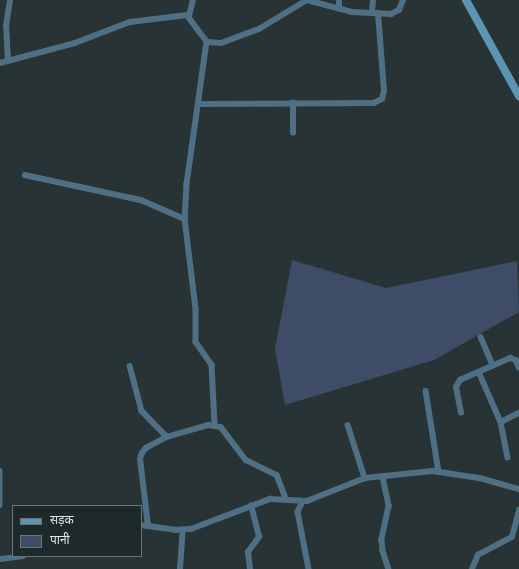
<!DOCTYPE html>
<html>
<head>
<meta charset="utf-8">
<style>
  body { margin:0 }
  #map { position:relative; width:519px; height:569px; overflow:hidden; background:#273334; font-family:Ubuntu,"Noto Sans Devanagari",sans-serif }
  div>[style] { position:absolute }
  .water>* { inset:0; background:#3f4c68 }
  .minor>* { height:5.5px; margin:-2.75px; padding:0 2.75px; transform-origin:2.75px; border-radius:2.75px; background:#4f7084 }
  .secondary>* { height:8px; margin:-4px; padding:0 4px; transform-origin:4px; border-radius:4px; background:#5d94b3 }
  span { translate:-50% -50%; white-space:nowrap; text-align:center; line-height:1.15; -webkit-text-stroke:3px #1e292a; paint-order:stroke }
  .legend { position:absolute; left:12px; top:505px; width:130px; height:52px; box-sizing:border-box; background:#1e292a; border:1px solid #6b7576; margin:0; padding:5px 7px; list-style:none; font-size:12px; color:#dfe6e7 }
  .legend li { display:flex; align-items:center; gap:8px; height:20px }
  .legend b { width:20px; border:1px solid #6b7576 }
</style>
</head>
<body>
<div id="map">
  <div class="water">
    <div style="clip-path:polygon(292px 260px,386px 288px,517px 261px,519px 312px,434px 360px,285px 405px,275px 349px)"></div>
  </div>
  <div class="minor">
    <div style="left:339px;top:9px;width:9px;rotate:-90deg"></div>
    <div style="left:372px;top:13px;width:13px;rotate:-86deg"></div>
    <div style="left:189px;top:16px;width:16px;rotate:-76deg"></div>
    <div style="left:207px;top:42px;width:143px;rotate:98deg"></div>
    <div style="left:187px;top:184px;width:35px;rotate:93deg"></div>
    <div style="left:185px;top:219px;width:91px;rotate:83deg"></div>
    <div style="left:196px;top:309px;width:33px;rotate:90deg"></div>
    <div style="left:196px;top:342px;width:28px;rotate:55deg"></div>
    <div style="left:212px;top:365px;width:60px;rotate:87.1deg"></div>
    <div style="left:8px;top:61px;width:35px;rotate:-93deg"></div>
    <div style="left:6px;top:26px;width:26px;rotate:-81deg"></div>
    <div style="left:0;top:63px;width:78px;rotate:-14.9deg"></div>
    <div style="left:75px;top:43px;width:59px;rotate:-20.9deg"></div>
    <div style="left:130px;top:22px;width:57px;rotate:-7deg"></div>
    <div style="left:187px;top:15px;width:34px;rotate:53deg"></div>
    <div style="left:207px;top:42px;width:14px;rotate:4deg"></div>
    <div style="left:221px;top:43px;width:40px;rotate:-20.2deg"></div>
    <div style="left:259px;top:29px;width:56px;rotate:-31.1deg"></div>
    <div style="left:307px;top:0;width:47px;rotate:14.9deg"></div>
    <div style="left:352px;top:12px;width:39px;rotate:3deg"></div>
    <div style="left:391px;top:14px;width:9px;rotate:-27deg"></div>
    <div style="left:399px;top:10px;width:11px;rotate:-68deg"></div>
    <div style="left:198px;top:104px;width:176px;rotate:-0.3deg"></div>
    <div style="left:374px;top:103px;width:9px;rotate:-27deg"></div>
    <div style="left:382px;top:99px;width:8px;rotate:-76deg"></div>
    <div style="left:384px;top:91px;width:78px;rotate:-94.4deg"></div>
    <div style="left:293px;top:133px;width:30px;rotate:-90deg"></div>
    <div style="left:25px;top:175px;width:119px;rotate:12.2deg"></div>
    <div style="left:141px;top:200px;width:48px;rotate:23.4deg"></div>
    <div style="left:481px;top:337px;width:30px;rotate:67deg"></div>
    <div style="left:130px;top:366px;width:47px;rotate:75.1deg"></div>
    <div style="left:142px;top:411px;width:36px;rotate:46deg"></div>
    <div style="left:479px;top:372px;width:55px;rotate:66.3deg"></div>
    <div style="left:501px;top:422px;width:36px;rotate:79deg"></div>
    <div style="left:426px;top:391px;width:82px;rotate:80.9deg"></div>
    <div style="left:461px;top:413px;width:26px;rotate:-101deg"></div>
    <div style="left:456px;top:387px;width:8px;rotate:-60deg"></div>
    <div style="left:460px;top:380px;width:55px;rotate:-23.7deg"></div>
    <div style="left:510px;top:358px;width:6px;rotate:18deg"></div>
    <div style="left:516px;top:360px;width:8px;rotate:67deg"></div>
    <div style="left:501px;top:422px;width:20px;rotate:-27deg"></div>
    <div style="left:348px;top:425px;width:56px;rotate:72.2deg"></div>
    <div style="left:0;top:471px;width:34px;rotate:90deg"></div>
    <div style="left:383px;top:477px;width:30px;rotate:78deg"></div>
    <div style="left:389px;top:506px;width:35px;rotate:102deg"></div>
    <div style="left:382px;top:540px;width:11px;rotate:85deg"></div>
    <div style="left:383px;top:551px;width:19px;rotate:72deg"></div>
    <div style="left:303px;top:502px;width:11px;rotate:117deg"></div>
    <div style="left:298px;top:512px;width:58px;rotate:79.1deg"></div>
    <div style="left:141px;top:525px;width:34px;rotate:8deg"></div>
    <div style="left:175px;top:530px;width:16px;rotate:-4deg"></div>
    <div style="left:191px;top:529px;width:85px;rotate:-20.8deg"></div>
    <div style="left:270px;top:499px;width:37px;rotate:3deg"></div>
    <div style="left:307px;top:501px;width:62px;rotate:-21.6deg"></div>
    <div style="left:365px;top:478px;width:68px;rotate:-5.9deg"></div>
    <div style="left:433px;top:471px;width:48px;rotate:8.5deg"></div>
    <div style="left:480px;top:478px;width:41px;rotate:15.8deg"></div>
    <div style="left:148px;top:526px;width:67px;rotate:-96.8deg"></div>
    <div style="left:140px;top:459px;width:6px;rotate:-72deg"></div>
    <div style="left:142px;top:453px;width:6px;rotate:-51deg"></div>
    <div style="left:146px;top:448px;width:24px;rotate:-28deg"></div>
    <div style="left:167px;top:437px;width:43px;rotate:-16.3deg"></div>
    <div style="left:208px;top:425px;width:13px;rotate:9deg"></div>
    <div style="left:221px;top:427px;width:41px;rotate:52.9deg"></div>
    <div style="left:246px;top:460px;width:34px;rotate:26deg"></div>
    <div style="left:277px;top:475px;width:25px;rotate:69deg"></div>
    <div style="left:0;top:559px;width:23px;rotate:-7deg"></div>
    <div style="left:180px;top:569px;width:39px;rotate:-86deg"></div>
    <div style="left:250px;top:569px;width:17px;rotate:-97deg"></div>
    <div style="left:248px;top:552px;width:19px;rotate:-54deg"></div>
    <div style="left:259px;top:537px;width:32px;rotate:-104deg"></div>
    <div style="left:472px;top:569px;width:15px;rotate:-67deg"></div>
    <div style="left:478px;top:555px;width:38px;rotate:-28deg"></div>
    <div style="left:512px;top:537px;width:28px;rotate:-75deg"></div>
  </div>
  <div class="secondary">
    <div style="left:466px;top:0;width:110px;rotate:61.1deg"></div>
  </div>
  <ul class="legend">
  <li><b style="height:5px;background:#5d94b3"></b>सड़क</li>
  <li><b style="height:11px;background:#3f4c68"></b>पानी</li>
  </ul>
</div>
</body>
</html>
